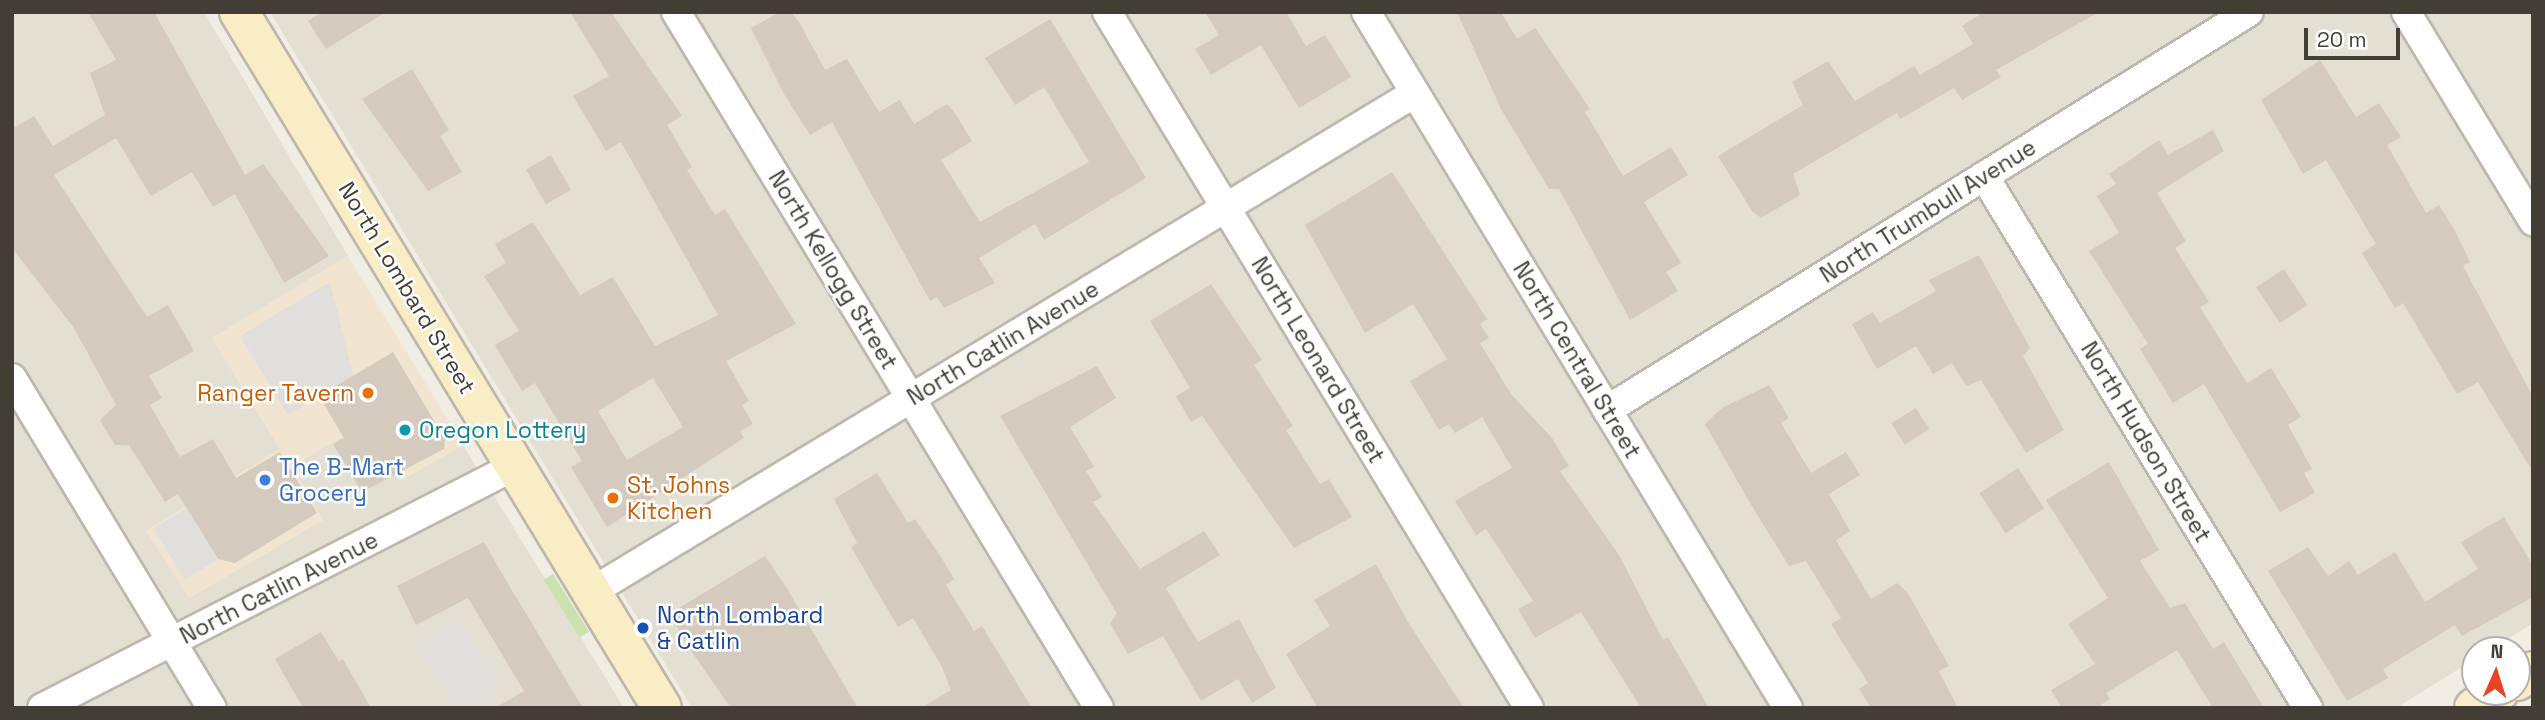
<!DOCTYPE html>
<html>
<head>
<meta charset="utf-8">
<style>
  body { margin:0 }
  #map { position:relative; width:2545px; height:720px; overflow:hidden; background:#f0ede4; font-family:"Space Grotesk",sans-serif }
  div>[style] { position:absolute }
  .residential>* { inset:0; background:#e4dfd3 }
  .commercial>* { inset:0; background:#f1e4d0 }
  .green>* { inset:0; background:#cbe2b0; transform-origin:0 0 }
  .parking>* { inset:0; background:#e1dfdc; transform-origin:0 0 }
  .building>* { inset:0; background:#d4cbbe; transform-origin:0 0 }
  .roads { filter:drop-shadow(2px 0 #beb7ab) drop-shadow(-2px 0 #beb7ab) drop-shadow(0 2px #beb7ab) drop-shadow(0 -2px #beb7ab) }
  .minor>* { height:28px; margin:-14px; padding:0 14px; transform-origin:14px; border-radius:14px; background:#fff }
  .secondary>* { height:38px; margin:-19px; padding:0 19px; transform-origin:19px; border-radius:19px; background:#f9edc5 }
  .dots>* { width:19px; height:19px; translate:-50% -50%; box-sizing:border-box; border:4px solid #fff; border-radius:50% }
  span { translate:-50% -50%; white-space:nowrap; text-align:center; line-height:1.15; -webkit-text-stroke:5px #fff; paint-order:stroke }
  .street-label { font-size:23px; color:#423d35 }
  .food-label { font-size:23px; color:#c56008 }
  .right { translate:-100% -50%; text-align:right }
  .left { translate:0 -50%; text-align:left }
  .culture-label { font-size:23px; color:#0d838f }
  .shop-label { font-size:23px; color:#366cbe }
  .transit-label { font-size:23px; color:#164399 }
  .frame { position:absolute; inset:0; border:14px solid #423d35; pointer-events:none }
  .north { position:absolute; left:2461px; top:636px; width:70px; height:70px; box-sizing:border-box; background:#fff; border:2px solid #b3b1ae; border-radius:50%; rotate:3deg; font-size:19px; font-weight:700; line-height:28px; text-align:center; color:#423d35 }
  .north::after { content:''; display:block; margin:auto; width:24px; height:32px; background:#e74424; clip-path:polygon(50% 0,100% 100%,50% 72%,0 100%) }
  .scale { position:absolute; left:2304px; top:28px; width:96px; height:32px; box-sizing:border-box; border:4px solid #423d35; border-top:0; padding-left:9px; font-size:21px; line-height:24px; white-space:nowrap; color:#423d35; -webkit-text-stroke:5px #fff; paint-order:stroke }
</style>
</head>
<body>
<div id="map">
  <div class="residential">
    <div style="clip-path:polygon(12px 12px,204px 12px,348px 256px,212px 338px,280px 449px,147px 531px,189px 598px,323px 520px,292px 466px,365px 423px,400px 481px,463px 445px,624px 708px,12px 708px)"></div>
    <div style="clip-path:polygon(270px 12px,2533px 12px,2533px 623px,2490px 650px,2475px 650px,2475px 659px,2396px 708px,692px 708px)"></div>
  </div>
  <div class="commercial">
    <div style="clip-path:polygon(348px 256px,463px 445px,400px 481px,365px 424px,292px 466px,323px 520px,189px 598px,146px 531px,280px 449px,212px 338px)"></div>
  </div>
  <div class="green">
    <div style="left:553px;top:574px;width:68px;height:11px;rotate:58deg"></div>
  </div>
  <div class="parking">
    <div style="clip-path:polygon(330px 282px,365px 423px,319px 396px,288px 415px,240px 336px)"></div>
    <div style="left:187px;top:508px;width:60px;height:39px;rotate:59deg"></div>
    <div style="left:459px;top:619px;width:78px;height:50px;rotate:59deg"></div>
  </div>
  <div class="building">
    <div style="clip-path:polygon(88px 12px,154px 12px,245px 175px,263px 164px,329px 256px,284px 283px,235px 194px,213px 207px,192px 172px,151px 196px,116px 138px,54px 175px,147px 317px,168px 305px,194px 351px,149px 376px,162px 398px,150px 405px,180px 457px,213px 439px,236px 478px,280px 452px,317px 513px,235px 563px,218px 559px,178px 494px,165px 502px,129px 445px,115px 445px,100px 420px,116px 405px,74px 328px,12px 248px,12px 129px,34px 116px,53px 146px,105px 115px,90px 73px,116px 60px)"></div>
    <div style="clip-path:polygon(322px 12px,386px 12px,326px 49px,308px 21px)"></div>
    <div style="clip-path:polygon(evenodd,570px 12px,611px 12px,682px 116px,667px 125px,692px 167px,687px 170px,715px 215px,725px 209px,796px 324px,726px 361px,749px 401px,742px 405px,753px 424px,740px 431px,744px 438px,607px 527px,571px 467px,582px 461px,535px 383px,522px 391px,495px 345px,519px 331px,484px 276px,506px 263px,495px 244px,533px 222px,580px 295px,613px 277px,655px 346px,718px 315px,621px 142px,606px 151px,573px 96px,609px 76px,570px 12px,653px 378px,683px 427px,627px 460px,598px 411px,653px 378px)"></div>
    <div style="clip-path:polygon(780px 12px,791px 12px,799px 22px,825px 70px,847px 59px,879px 112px,900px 100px,914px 124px,947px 104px,953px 110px,972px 141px,941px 160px,980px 222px,1089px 162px,1044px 87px,1015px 105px,985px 58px,1050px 19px,1146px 178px,1044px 240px,1035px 224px,979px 258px,995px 283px,944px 308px,937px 297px,930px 301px,832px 122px,810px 135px,784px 94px,751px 28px)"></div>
    <div style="clip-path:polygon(1205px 12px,1286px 12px,1306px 46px,1325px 35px,1351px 77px,1299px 108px,1261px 45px,1211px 75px,1195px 49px,1219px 35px)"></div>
    <div style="clip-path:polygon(1457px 12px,1501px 12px,1517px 39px,1535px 28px,1590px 109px,1585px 112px,1623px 176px,1671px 147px,1688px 175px,1644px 202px,1681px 263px,1666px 272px,1678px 291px,1630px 320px,1559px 189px,1549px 189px,1501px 109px)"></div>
    <div style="clip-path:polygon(1984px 12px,2099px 12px,1996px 70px,2001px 77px,1962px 100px,1954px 88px,1900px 119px,1897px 113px,1793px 174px,1800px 195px,1761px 218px,1752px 211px,1718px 156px,1803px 105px,1792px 82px,1828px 61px,1855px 101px,1914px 66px,1920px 75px,1973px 44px,1962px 26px)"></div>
    <div style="clip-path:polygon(2320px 60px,2356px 117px,2379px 103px,2401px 137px,2387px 145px,2426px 213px,2439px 205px,2454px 229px,2470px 262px,2463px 266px,2533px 397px,2533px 472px,2478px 382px,2457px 394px,2403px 303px,2395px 308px,2362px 253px,2376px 244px,2326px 160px,2303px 174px,2261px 100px)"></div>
    <div style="clip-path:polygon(412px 69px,449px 130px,440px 136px,462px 172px,428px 191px,362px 99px)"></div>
    <div style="clip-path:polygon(2213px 130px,2224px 151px,2157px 193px,2186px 241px,2175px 248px,2209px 302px,2200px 307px,2247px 383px,2271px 368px,2301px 417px,2288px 425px,2312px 469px,2304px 473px,2315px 493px,2280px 512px,2204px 384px,2173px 403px,2140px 349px,2148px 344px,2089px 251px,2119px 233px,2097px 196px,2116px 184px,2109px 174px,2159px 140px,2168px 155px)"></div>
    <div style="left:551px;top:155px;width:40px;height:29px;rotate:60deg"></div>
    <div style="clip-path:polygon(1392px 172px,1487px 319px,1480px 324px,1489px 338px,1480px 343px,1511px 394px,1552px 438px,1569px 466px,1560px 471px,1619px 555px,1663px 640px,1668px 637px,1709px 708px,1641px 708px,1581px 612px,1535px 638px,1518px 609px,1533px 601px,1486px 529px,1476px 535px,1455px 501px,1512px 468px,1482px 417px,1455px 433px,1449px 424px,1439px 430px,1410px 381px,1447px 359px,1413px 304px,1365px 333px,1305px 225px)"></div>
    <div style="clip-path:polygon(1979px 255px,2030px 348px,2023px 356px,2064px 430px,2026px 453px,1981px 380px,1966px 386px,1952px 363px,1933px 374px,1916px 346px,1877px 369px,1852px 324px,1873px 312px,1880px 323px,1936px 291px,1929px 280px)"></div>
    <div style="left:2284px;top:269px;width:43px;height:33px;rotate:57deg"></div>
    <div style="clip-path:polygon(1211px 284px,1262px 360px,1254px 365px,1293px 426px,1286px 430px,1320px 484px,1329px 479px,1352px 517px,1294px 548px,1202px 416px,1191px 422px,1176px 396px,1190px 388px,1150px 321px)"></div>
    <div style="clip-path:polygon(393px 352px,445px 439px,444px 449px,362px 492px,333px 444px,344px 438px,319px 396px)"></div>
    <div style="clip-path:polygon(1097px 366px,1116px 398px,1070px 427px,1094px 467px,1086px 471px,1102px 497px,1093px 502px,1140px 569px,1204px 531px,1220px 555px,1166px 588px,1198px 642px,1239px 619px,1276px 688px,1252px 703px,1238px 679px,1201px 701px,1163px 636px,1128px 654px,1110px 623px,1117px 614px,1000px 416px)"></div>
    <div style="clip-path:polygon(1769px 385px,1789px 418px,1781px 423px,1811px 473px,1846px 452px,1860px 475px,1829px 494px,1850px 531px,1836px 540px,1871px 599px,1897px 583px,1908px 593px,1949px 666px,1939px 671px,1958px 708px,1871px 708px,1859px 689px,1868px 683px,1831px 624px,1841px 618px,1806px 561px,1789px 566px,1750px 503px,1705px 424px,1722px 408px)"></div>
    <div style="left:1916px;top:408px;width:25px;height:29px;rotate:58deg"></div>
    <div style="clip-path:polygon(2109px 462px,2159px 550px,2140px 561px,2170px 608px,2185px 603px,2213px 649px,2224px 642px,2264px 708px,2213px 708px,2177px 650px,2106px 693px,2110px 699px,2096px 708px,2062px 708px,2051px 690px,2095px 664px,2068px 624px,2108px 598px,2046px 500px)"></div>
    <div style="left:2018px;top:468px;width:48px;height:46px;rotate:57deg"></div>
    <div style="clip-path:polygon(877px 473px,908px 523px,915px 519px,941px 557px,954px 579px,946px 585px,974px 631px,982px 626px,1032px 708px,921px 708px,951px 690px,941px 665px,913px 618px,898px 627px,851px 547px,857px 543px,834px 499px)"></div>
    <div style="clip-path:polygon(2504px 517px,2533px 566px,2533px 597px,2462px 636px,2455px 625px,2383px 669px,2388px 678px,2347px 701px,2268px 571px,2308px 547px,2328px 576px,2349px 561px,2358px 575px,2395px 552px,2425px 602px,2478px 569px,2461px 542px)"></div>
    <div style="clip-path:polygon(484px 542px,504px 577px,583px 708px,495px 708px,524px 691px,468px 598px,416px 625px,397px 586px)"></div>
    <div style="clip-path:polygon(765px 556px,786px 587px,858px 708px,731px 708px,694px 655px,669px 614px)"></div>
    <div style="clip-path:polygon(1376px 564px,1408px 622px,1464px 708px,1318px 708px,1286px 654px,1330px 626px,1314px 600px)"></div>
    <div style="clip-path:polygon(321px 632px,339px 662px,343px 659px,371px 708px,303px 708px,275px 659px)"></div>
  </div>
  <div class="roads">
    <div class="minor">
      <div style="left:676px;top:12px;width:814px;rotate:58.71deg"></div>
      <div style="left:1107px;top:12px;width:814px;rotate:58.77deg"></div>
      <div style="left:1366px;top:12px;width:814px;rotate:58.77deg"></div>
      <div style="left:2406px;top:12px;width:245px;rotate:58.7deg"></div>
      <div style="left:1984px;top:176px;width:623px;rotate:58.66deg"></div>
      <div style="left:12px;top:378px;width:386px;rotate:58.8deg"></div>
      <div style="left:1607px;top:410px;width:755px;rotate:-31.8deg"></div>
      <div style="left:591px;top:592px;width:963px;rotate:-31.2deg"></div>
      <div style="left:42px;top:708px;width:531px;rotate:-27.1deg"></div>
    </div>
    <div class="secondary">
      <div style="left:239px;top:12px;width:814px;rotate:58.71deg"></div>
      <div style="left:2517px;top:681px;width:19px;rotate:-32deg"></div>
      <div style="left:2474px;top:708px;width:30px;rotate:-33deg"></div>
    </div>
  </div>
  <div class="dots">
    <div style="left:368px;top:393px;background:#e8710a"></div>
    <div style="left:405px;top:430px;background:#0f9aa8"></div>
    <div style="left:265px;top:480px;background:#3f7fe0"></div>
    <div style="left:613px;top:498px;background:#e8710a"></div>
    <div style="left:643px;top:628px;background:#1a4fb4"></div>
  </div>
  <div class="street-label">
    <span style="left:1928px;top:211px;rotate:-32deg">North Trumbull Avenue</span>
    <span style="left:833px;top:270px;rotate:59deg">North Kellogg Street</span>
    <span style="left:407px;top:288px;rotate:59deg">North Lombard Street</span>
    <span style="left:1003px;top:343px;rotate:-31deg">North Catlin Avenue</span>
    <span style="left:1318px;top:360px;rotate:59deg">North Leonard Street</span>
    <span style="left:1577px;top:360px;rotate:59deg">North Central Street</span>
    <span style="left:2146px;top:442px;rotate:59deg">North Hudson Street</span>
    <span style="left:279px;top:588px;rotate:-27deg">North Catlin Avenue</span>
  </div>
  <div class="food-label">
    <span class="right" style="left:354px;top:393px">Ranger Tavern</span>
    <span class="left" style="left:627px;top:498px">St. Johns<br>Kitchen</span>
  </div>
  <div class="culture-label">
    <span class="left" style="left:419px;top:430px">Oregon Lottery</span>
  </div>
  <div class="shop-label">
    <span class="left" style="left:279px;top:480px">The B-Mart<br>Grocery</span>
  </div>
  <div class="transit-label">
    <span class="left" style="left:657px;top:628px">North Lombard<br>&amp; Catlin</span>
  </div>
  <div class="frame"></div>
  <div class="north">N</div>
  <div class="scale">20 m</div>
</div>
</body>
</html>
